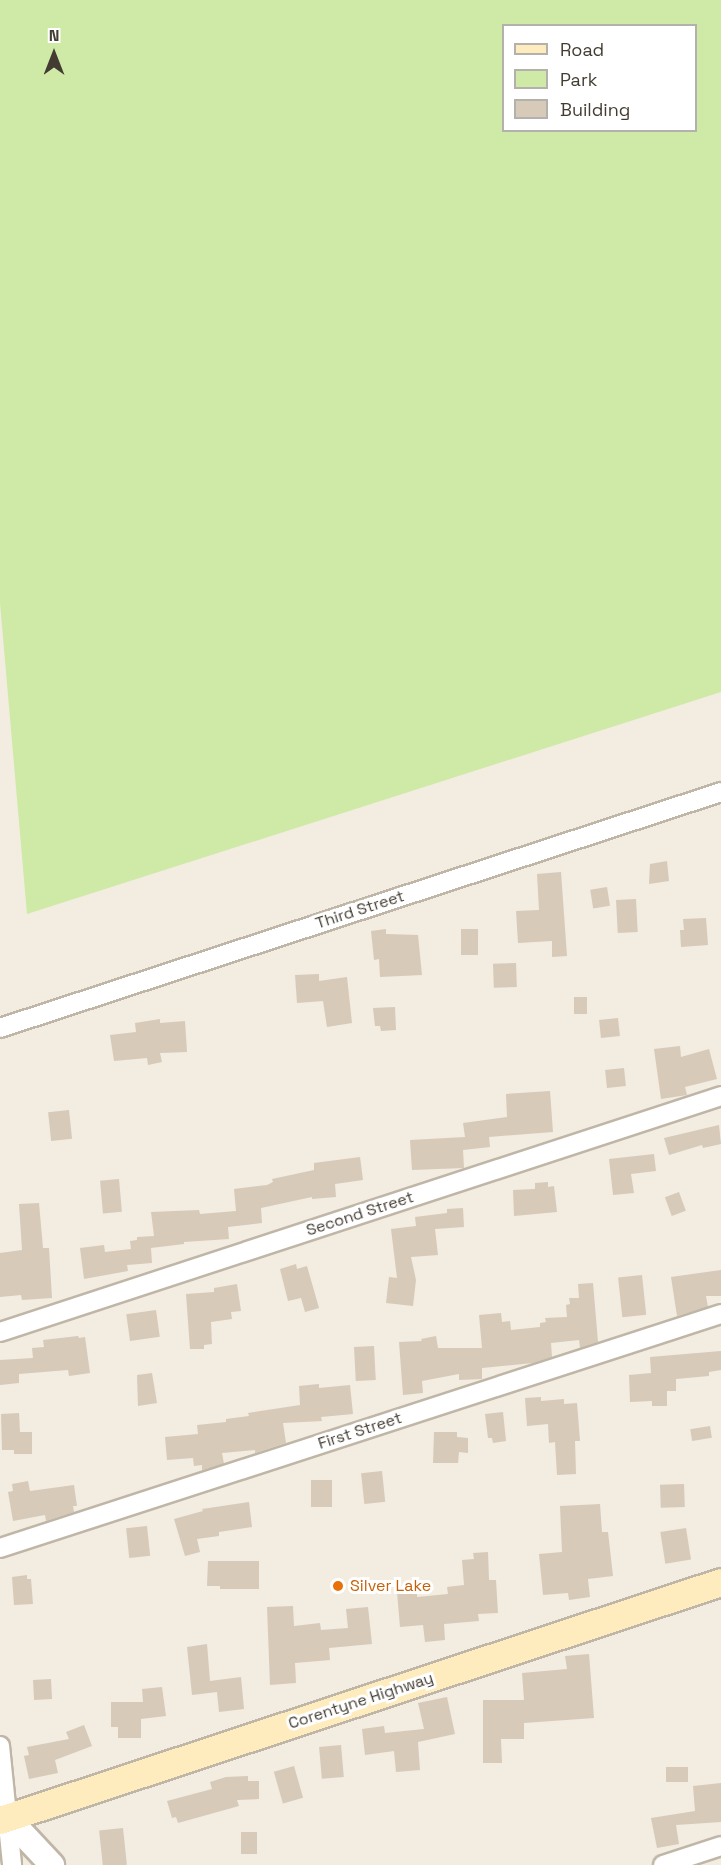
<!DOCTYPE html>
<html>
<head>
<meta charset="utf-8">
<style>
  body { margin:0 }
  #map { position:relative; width:721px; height:1865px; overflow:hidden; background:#f2ece1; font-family:"Space Grotesk",sans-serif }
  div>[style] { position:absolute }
  .green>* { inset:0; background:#cfeaa6 }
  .building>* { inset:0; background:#d7cab9; transform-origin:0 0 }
  .roads { filter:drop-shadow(2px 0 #c0b6a7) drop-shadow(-2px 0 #c0b6a7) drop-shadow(0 2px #c0b6a7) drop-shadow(0 -2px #c0b6a7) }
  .minor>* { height:18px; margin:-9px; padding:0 9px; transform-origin:9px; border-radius:9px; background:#fff }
  .tertiary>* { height:24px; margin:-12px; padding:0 12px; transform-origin:12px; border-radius:12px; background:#fff }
  .secondary>* { height:27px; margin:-13.5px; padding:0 13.5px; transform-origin:13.5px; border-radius:13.5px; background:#ffecbe }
  .dots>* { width:16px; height:16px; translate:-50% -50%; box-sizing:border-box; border:3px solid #fff; border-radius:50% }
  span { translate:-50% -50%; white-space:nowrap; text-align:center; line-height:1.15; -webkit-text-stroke:6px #fff; paint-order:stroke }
  .street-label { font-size:16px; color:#433c32 }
  .food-label { font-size:16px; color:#c56008 }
  .left { translate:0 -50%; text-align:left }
  .legend { position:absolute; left:502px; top:24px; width:195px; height:108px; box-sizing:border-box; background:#fff; border:2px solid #b4b1ad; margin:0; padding:8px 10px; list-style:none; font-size:18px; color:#433c32 }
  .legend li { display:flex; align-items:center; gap:12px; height:30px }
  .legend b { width:30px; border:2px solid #b4b1ad }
  .north { position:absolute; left:24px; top:24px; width:60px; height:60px; -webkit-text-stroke:4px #fff; paint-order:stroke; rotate:0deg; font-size:16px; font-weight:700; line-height:24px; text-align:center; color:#433c32 }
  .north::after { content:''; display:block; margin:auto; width:21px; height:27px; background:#433c32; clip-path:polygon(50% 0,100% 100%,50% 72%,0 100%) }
</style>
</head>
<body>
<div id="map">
  <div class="green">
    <div style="clip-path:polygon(evenodd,0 0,721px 0,721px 692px,27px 914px,0 603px,0 0,504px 26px,696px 26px,696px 130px,504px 130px,504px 26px)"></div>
  </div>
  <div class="building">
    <div style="clip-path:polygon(667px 861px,669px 881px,649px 884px,650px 864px)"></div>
    <div style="clip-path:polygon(561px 872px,567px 956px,552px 957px,552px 941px,518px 943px,516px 911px,539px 910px,537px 874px)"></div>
    <div style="left:607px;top:887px;width:19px;height:17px;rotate:81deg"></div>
    <div style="left:636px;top:899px;width:33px;height:20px;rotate:87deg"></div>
    <div style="clip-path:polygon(706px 918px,708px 945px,681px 947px,680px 930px,684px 930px,683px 919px)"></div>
    <div style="clip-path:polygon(386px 929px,386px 934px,418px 935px,422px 975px,380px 977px,379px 959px,374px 960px,371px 931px)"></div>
    <div style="left:461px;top:929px;width:17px;height:26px"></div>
    <div style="left:516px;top:963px;width:24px;height:23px;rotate:88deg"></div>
    <div style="clip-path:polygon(319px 974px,319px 981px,347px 977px,352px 1023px,327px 1027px,323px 1001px,297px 1003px,295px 975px)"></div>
    <div style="left:574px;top:997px;width:13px;height:17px"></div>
    <div style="clip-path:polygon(395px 1007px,396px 1030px,381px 1031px,380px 1026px,375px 1026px,373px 1008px)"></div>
    <div style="left:618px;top:1018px;width:18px;height:19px;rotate:84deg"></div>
    <div style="clip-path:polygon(160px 1019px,160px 1023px,185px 1021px,187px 1052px,160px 1053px,162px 1062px,148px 1065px,147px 1058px,114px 1061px,110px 1035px,136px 1032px,135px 1023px)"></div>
    <div style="clip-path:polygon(680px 1046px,681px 1057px,709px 1049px,717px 1079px,685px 1087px,687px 1095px,661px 1099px,654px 1049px)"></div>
    <div style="left:624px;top:1068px;width:18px;height:19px;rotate:84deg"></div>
    <div style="clip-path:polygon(550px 1091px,553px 1132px,489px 1137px,490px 1147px,463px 1150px,464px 1168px,412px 1170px,410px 1140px,465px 1137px,463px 1123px,507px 1117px,506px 1094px)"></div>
    <div style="left:69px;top:1110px;width:29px;height:21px;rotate:84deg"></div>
    <div style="clip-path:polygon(719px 1125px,721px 1144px,703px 1148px,702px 1145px,669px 1155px,664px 1138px)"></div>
    <div style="clip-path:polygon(654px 1154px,656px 1171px,631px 1174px,634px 1193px,613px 1195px,609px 1159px)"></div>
    <div style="clip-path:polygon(360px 1157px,363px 1180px,335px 1184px,336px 1197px,312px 1199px,312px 1197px,261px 1208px,262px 1223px,228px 1227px,229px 1239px,184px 1242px,184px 1244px,151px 1248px,152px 1263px,127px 1265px,128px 1271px,84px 1279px,80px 1248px,104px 1245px,105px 1252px,131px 1249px,130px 1241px,137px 1240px,137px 1237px,154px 1236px,151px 1212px,199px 1210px,200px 1214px,236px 1211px,234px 1189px,267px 1185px,273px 1182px,272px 1179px,314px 1170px,314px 1163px)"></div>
    <div style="left:119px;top:1179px;width:33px;height:19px;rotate:85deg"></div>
    <div style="clip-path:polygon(548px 1182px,548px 1187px,554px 1186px,557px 1212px,514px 1216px,513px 1190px,535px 1189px,535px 1183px)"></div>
    <div style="left:679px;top:1192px;width:20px;height:15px;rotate:70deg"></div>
    <div style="clip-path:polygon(39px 1203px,43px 1248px,49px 1248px,52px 1298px,22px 1300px,21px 1295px,0 1297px,0 1253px,22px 1250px,19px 1204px)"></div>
    <div style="clip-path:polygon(463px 1208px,464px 1227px,435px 1229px,438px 1255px,411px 1257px,416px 1280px,413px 1306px,386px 1303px,389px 1277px,397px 1278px,391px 1229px,416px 1226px,415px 1217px,447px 1213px,447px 1209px)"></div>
    <div style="clip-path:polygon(296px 1264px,297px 1269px,307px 1266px,319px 1308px,305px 1312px,301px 1298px,288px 1301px,280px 1269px)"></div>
    <div style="clip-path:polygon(721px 1270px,721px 1296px,706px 1296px,708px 1307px,677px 1316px,671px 1277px)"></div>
    <div style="left:642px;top:1275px;width:40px;height:24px;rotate:84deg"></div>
    <div style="clip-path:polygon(593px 1283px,598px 1342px,580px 1348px,579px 1340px,551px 1343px,552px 1357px,533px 1363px,482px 1368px,482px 1379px,459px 1380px,459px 1374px,422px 1381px,423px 1393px,403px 1395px,399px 1342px,422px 1341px,421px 1339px,436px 1336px,438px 1348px,482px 1348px,479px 1315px,501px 1313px,502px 1322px,510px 1321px,511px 1330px,540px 1327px,540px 1323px,546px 1322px,545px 1318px,567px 1317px,566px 1305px,570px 1304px,569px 1298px,579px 1298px,578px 1284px)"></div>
    <div style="clip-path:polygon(237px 1284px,241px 1311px,231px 1312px,232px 1319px,211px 1322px,212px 1344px,204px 1345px,204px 1349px,190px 1349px,186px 1294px,214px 1292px,214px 1288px)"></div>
    <div style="left:156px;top:1310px;width:27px;height:30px;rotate:82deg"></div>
    <div style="clip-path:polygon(78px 1336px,79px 1338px,85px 1337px,90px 1373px,69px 1376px,68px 1370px,19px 1374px,19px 1383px,0 1385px,0 1360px,33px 1358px,32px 1348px,44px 1347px,43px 1340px)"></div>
    <div style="left:374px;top:1346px;width:34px;height:20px;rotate:87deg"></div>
    <div style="clip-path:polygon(721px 1351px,721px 1370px,709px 1372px,709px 1376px,676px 1379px,676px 1391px,667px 1391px,667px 1406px,652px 1406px,652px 1401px,630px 1402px,629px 1375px,651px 1373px,650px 1357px)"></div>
    <div style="clip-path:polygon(152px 1373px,157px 1403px,138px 1406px,137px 1375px)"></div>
    <div style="clip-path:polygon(319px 1384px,319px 1388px,350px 1385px,353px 1414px,321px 1417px,322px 1421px,283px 1423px,286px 1443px,255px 1453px,255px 1450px,222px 1453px,224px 1464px,206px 1469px,202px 1470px,202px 1465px,194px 1466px,193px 1458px,167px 1460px,165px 1437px,198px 1434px,197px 1425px,226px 1422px,226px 1419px,249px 1416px,248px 1413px,300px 1405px,299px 1386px)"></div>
    <div style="clip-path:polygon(541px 1397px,541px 1401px,564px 1399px,564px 1404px,577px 1403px,580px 1441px,575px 1441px,576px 1474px,557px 1475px,555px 1442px,549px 1443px,548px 1424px,527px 1426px,525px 1398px)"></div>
    <div style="clip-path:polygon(503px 1412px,506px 1441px,493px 1443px,492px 1438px,488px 1438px,485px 1414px)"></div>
    <div style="clip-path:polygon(19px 1413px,20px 1432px,32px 1432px,32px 1454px,14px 1454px,14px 1450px,2px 1450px,1px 1414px)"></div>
    <div style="left:710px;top:1426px;width:12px;height:20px;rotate:81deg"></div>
    <div style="clip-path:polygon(434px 1432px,457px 1432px,457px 1437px,468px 1438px,468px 1453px,459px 1452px,458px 1463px,433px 1463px)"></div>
    <div style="left:382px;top:1471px;width:31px;height:21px;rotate:84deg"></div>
    <div style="left:311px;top:1480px;width:21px;height:27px"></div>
    <div style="clip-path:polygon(28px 1481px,30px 1491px,74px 1485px,77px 1506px,73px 1506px,74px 1512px,46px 1521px,45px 1515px,13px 1521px,8px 1492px,13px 1491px,12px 1484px)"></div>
    <div style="left:684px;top:1484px;width:23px;height:24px;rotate:88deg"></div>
    <div style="clip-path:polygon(249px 1502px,252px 1527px,219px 1532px,219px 1536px,197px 1539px,200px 1552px,185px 1556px,174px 1519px,203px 1511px,202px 1509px)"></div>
    <div style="clip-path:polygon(600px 1504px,602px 1532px,608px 1532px,613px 1576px,588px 1579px,590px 1597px,569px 1600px,568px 1593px,543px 1595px,539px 1554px,562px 1552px,560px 1506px)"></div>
    <div style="left:147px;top:1526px;width:30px;height:21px;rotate:84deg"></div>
    <div style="left:686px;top:1528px;width:32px;height:26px;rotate:81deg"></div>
    <div style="clip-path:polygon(488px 1552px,489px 1580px,496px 1580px,498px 1613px,478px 1614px,479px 1621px,444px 1624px,445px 1640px,425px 1642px,423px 1625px,400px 1627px,397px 1592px,417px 1590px,417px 1597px,448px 1594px,447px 1587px,464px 1585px,462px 1560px,474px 1559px,473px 1553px)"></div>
    <div style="clip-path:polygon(208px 1561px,259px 1561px,259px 1589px,220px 1589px,220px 1586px,207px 1586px)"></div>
    <div style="clip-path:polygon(27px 1575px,27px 1579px,31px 1579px,33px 1604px,14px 1605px,12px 1577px)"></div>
    <div style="clip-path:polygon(293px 1606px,294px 1626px,320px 1623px,321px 1630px,348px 1628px,346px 1609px,368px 1607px,372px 1644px,329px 1648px,330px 1660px,295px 1663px,296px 1683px,270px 1685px,267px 1607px)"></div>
    <div style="clip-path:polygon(207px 1644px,210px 1681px,241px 1677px,244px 1709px,219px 1712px,217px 1692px,192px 1695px,187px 1647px)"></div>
    <div style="clip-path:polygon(589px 1654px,594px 1718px,524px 1723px,524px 1739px,501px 1739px,502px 1763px,483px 1763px,483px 1700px,524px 1700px,522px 1673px,567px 1669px,565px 1656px)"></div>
    <div style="left:51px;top:1679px;width:20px;height:18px;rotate:87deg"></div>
    <div style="clip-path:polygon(162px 1687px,166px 1716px,141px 1719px,141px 1738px,118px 1738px,118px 1727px,111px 1727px,111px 1702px,143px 1702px,142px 1689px)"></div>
    <div style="clip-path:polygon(447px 1697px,455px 1734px,418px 1742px,420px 1770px,396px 1772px,394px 1751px,365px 1755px,362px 1729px,384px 1726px,385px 1733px,424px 1729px,418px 1703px)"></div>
    <div style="clip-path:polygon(84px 1725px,92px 1746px,55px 1760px,58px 1773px,29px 1779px,24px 1756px,29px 1755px,27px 1747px,69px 1739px,66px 1732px)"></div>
    <div style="left:341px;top:1745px;width:32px;height:22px;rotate:85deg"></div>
    <div style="left:294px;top:1766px;width:33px;height:21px;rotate:74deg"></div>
    <div style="left:666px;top:1767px;width:22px;height:15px"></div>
    <div style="clip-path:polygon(248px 1776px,248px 1781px,259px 1781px,259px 1799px,237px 1800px,239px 1806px,178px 1823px,176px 1817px,172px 1818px,167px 1801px,212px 1789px,210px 1782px,226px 1777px)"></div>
    <div style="clip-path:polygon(721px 1783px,721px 1822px,676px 1825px,679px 1844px,657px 1848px,651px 1818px,695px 1811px,693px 1786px)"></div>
    <div style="left:123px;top:1828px;width:37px;height:24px;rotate:84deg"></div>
    <div style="left:241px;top:1832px;width:16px;height:22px"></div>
  </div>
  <div class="roads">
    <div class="minor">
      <div style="left:0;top:1028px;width:759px;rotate:-18.12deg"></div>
      <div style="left:0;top:1332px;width:759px;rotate:-18.12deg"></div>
      <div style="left:0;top:1548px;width:758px;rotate:-17.98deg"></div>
      <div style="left:0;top:1746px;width:120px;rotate:84.2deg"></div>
      <div style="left:663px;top:1865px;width:61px;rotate:-18.1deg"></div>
    </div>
    <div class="tertiary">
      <div style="left:7px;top:1817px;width:66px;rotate:46.8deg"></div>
    </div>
    <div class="secondary">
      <div style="left:0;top:1820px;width:759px;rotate:-18.27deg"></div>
    </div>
  </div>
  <div class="dots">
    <div style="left:338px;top:1586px;background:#e8710a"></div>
  </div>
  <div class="street-label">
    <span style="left:360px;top:910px;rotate:-18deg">Third Street</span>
    <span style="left:360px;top:1214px;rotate:-18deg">Second Street</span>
    <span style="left:360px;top:1431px;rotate:-18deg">First Street</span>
    <span style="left:361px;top:1701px;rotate:-18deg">Corentyne Highway</span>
  </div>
  <div class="food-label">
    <span class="left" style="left:350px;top:1586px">Silver Lake</span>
  </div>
  <ul class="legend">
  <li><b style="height:8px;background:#ffecbe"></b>Road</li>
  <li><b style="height:16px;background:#cfeaa6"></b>Park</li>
  <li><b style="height:16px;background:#d7cab9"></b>Building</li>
  </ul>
  <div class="north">N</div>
</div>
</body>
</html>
